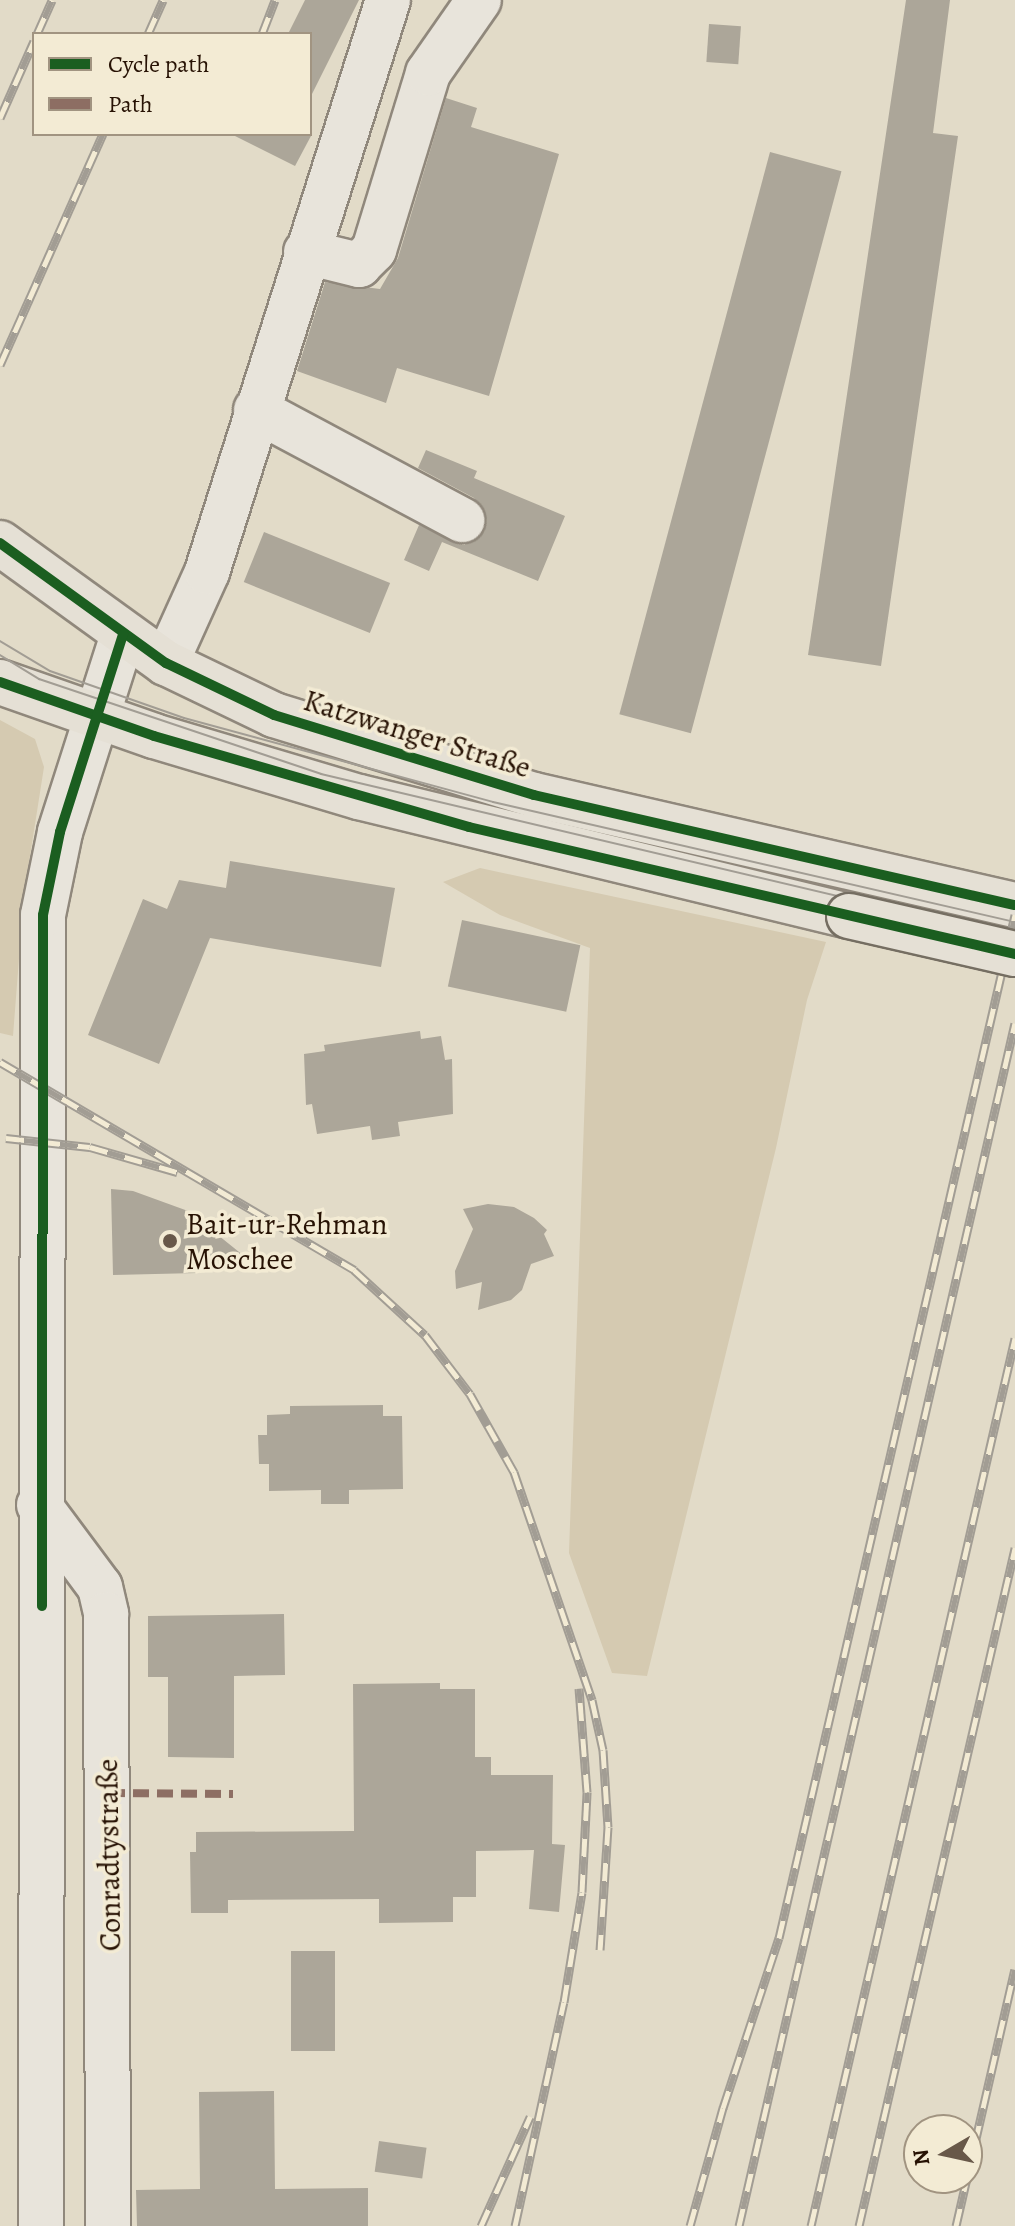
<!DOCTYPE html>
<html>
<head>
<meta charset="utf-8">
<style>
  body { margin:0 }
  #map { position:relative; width:1015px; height:2226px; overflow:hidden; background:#e2dbc8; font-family:Alegreya,serif }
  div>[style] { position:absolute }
  .green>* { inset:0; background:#d5cab1 }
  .building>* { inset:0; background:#aca699; transform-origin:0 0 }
  .roads { filter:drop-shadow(2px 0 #90887c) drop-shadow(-2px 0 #90887c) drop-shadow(0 2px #90887c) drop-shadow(0 -2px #90887c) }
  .minor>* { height:44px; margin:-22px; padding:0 22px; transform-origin:22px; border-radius:22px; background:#e8e4db }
  .major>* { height:44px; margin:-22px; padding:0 22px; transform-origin:22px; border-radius:22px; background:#e5e0d5 }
  .tram>* { height:2px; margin:-1px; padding:0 1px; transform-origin:1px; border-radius:1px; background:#a29d94 }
  .rail>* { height:9px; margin-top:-4.5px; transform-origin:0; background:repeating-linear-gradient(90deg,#f3ebd4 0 18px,#a29d94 0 36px); box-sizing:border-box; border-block:2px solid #a29d94 }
  .bridges { filter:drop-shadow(2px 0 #756e62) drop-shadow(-2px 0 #756e62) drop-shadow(0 2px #756e62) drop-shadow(0 -2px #756e62) }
  .major-bridge>* { height:44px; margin:-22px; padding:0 22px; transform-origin:22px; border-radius:22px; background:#e5e0d5 }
  .quiet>* { height:8px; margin-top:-4px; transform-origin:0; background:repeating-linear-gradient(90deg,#8d6e63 0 16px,transparent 0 24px) }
  .cycleway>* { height:10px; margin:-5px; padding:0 5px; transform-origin:5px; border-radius:5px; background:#1b5e20 }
  .dots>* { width:22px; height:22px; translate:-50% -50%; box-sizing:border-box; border:4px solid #f3ebd4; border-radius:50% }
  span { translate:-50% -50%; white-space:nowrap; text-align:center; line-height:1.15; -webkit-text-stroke:7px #f3ebd4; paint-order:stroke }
  .street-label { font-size:30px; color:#271204 }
  .poi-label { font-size:30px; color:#271204 }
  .left { translate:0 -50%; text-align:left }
  .legend { position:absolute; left:32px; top:32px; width:280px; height:104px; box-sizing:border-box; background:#f3ebd4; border:2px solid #a19481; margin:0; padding:10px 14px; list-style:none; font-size:24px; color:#271204 }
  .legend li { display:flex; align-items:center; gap:16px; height:40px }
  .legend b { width:40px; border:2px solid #a19481 }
  .north { position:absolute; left:903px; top:2114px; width:80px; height:80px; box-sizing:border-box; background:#f3ebd4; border:2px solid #a19481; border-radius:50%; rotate:261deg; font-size:22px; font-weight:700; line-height:32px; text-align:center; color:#271204 }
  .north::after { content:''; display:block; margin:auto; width:28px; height:36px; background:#685849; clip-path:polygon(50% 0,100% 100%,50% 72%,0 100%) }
</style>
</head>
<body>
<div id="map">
  <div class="green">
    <div style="clip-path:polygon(0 720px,35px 739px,44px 767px,24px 894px,13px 1036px,0 1033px)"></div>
    <div style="clip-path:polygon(480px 868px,826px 942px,807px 1000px,776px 1148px,647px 1676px,612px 1673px,569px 1553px,590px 948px,500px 915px,443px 882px)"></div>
  </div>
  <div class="building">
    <div style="clip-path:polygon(305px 0,359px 0,310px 98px,310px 34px,288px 34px)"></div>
    <div style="clip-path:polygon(906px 0,950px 0,933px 133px,958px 136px,881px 666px,808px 655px)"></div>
    <div style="left:709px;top:24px;width:32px;height:38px;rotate:4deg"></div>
    <div style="clip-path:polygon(446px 98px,477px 108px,471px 127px,559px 154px,489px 396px,397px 368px,386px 403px,297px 371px,325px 282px,380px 289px,398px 258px)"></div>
    <div style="clip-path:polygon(231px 134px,312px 134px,295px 166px)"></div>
    <div style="left:770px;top:152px;width:74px;height:582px;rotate:15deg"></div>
    <div style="clip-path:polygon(426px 450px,477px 471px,474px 478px,565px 516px,538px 581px,442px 542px,429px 571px,404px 560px,419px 525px,464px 545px,484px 532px,487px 520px,474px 498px,418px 468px)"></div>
    <div style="left:264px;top:532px;width:136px;height:54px;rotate:22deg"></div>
    <div style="clip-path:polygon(230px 861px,395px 888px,381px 967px,210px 938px,159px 1064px,88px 1035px,143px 899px,167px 909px,179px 880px,226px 888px)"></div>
    <div style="left:462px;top:920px;width:121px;height:68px;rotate:12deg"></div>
    <div style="clip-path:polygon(420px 1031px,421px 1039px,441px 1036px,445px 1060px,452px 1059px,453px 1114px,398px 1122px,400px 1136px,372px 1140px,370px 1126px,317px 1134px,312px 1104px,306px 1105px,304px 1054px,325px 1051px,324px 1045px)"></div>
    <div style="clip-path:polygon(111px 1189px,133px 1191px,188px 1211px,249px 1260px,196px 1261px,197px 1273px,113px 1275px)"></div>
    <div style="clip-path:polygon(488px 1204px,514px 1207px,534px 1218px,547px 1230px,544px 1234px,554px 1256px,531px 1264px,522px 1290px,511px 1300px,478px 1310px,482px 1282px,456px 1289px,455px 1271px,473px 1229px,463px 1209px)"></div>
    <div style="clip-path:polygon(383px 1405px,383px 1416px,402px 1416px,403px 1489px,349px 1490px,349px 1504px,321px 1504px,321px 1490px,269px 1491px,269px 1464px,259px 1464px,258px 1435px,267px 1435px,267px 1415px,290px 1414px,290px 1406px)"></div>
    <div style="clip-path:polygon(284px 1614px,285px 1675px,234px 1676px,234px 1758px,168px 1757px,168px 1677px,148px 1677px,148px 1616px)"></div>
    <div style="clip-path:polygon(440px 1683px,440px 1689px,475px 1689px,475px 1757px,491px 1757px,491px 1775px,553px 1775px,552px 1844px,565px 1845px,559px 1912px,529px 1909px,534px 1850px,476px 1851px,476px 1897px,453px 1897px,453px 1922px,379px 1923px,379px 1899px,228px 1900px,228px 1913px,191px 1913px,190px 1852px,196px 1852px,196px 1832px,354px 1831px,353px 1684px)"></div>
    <div style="left:291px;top:1951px;width:44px;height:100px"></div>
    <div style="clip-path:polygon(274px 2091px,275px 2189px,368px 2188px,368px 2226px,137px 2226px,136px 2190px,200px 2189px,199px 2092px)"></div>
    <div style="left:379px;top:2141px;width:48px;height:31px;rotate:8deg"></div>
  </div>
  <div class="roads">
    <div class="minor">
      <div style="left:306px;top:252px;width:55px;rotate:13.8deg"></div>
      <div style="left:359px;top:265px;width:21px;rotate:-45deg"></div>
      <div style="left:374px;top:250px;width:185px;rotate:-73deg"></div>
      <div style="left:428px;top:73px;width:89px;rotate:-55.1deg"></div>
      <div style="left:256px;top:410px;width:234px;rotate:28.1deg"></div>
      <div style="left:166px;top:663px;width:100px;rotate:-65.7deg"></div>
      <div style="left:207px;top:572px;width:600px;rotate:-72.44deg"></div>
      <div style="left:39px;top:1505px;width:102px;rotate:53.4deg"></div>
      <div style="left:100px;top:1587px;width:28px;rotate:77deg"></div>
      <div style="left:106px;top:1614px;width:612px;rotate:89.81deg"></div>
      <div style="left:41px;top:2226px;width:1311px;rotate:-89.91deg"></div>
      <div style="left:43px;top:915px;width:85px;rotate:-78.4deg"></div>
      <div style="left:60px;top:832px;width:208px;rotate:-72.3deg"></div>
    </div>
    <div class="major">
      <div style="left:0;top:543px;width:205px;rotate:35.9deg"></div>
      <div style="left:166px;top:663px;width:120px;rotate:25.7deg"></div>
      <div style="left:274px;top:715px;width:272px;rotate:17.1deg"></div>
      <div style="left:534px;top:795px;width:493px;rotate:12.9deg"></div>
      <div style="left:0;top:682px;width:163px;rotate:19.3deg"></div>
      <div style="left:154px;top:736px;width:214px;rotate:16.6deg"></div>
      <div style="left:359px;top:797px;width:504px;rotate:13.65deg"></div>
    </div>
  </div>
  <div class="tram">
    <div style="left:0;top:641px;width:58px;rotate:31deg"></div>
    <div style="left:50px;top:671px;width:142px;rotate:19.3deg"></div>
    <div style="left:184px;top:718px;width:320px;rotate:15.2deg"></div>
    <div style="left:493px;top:802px;width:536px;rotate:12.95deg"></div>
    <div style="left:0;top:655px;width:46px;rotate:31.6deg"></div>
    <div style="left:39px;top:679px;width:298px;rotate:18.6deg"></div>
    <div style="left:321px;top:774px;width:713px;rotate:13.3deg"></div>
  </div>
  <div class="rail">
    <div style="left:37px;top:34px;width:37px;rotate:-66deg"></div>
    <div style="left:148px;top:34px;width:37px;rotate:-66deg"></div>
    <div style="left:262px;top:34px;width:36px;rotate:-69deg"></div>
    <div style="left:0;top:118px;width:84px;rotate:-66.2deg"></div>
    <div style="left:0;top:365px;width:253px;rotate:-66deg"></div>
    <div style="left:0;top:1062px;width:411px;rotate:30.4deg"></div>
    <div style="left:354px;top:1270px;width:96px;rotate:42.5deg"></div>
    <div style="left:425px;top:1335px;width:74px;rotate:52.7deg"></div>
    <div style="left:470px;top:1394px;width:90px;rotate:60.6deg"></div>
    <div style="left:514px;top:1472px;width:241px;rotate:71.1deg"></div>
    <div style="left:592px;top:1700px;width:51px;rotate:77.6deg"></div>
    <div style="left:603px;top:1750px;width:77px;rotate:86.3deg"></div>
    <div style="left:608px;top:1827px;width:123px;rotate:93.7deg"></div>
    <div style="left:6px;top:1138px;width:84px;rotate:6.1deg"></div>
    <div style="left:90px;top:1147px;width:91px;rotate:16deg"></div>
    <div style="left:967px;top:2178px;width:214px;rotate:-77.1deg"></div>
    <div style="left:481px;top:2226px;width:120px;rotate:-65.8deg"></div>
    <div style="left:515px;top:2226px;width:229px;rotate:-77.7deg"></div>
    <div style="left:564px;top:2002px;width:111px;rotate:-80.7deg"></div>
    <div style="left:582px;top:1892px;width:100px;rotate:-87.1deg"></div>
    <div style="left:587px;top:1792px;width:104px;rotate:-94.4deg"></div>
    <div style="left:690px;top:2226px;width:123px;rotate:-74.4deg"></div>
    <div style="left:723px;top:2108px;width:179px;rotate:-71.8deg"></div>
    <div style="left:779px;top:1938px;width:1050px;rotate:-77.01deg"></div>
    <div style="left:739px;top:2226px;width:1234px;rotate:-77.08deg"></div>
    <div style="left:811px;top:2226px;width:911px;rotate:-77.06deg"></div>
    <div style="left:859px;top:2226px;width:696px;rotate:-77.04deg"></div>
    <div style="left:956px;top:2226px;width:49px;rotate:-77.1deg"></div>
  </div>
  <div class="bridges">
    <div class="major-bridge">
      <div style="left:849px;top:916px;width:170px;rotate:12.9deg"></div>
    </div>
  </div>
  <div class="quiet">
    <div style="left:109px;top:1793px;width:124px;rotate:0.5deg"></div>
  </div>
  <div class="cycleway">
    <div style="left:0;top:543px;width:205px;rotate:35.9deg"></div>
    <div style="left:166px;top:663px;width:120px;rotate:25.7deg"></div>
    <div style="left:274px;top:715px;width:272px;rotate:17.1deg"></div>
    <div style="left:534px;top:795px;width:493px;rotate:12.9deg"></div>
    <div style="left:0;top:682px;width:163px;rotate:19.3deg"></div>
    <div style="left:154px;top:736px;width:328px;rotate:16.1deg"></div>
    <div style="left:469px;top:827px;width:561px;rotate:13.09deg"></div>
    <div style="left:42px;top:1606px;width:691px;rotate:-89.92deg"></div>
    <div style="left:43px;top:915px;width:85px;rotate:-78.4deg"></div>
    <div style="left:60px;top:832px;width:208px;rotate:-72.3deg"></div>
  </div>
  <div class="dots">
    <div style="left:170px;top:1241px;background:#685849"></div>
  </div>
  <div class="street-label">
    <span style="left:417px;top:734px;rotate:17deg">Katzwanger Straße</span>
    <span style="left:109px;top:1855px;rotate:-91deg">Conradtystraße</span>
  </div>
  <div class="poi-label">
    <span class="left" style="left:186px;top:1241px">Bait-ur-Rehman<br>Moschee</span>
  </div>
  <ul class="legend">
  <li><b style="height:10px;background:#1b5e20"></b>Cycle path</li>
  <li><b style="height:10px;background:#8d6e63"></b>Path</li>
  </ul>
  <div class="north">N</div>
</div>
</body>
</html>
